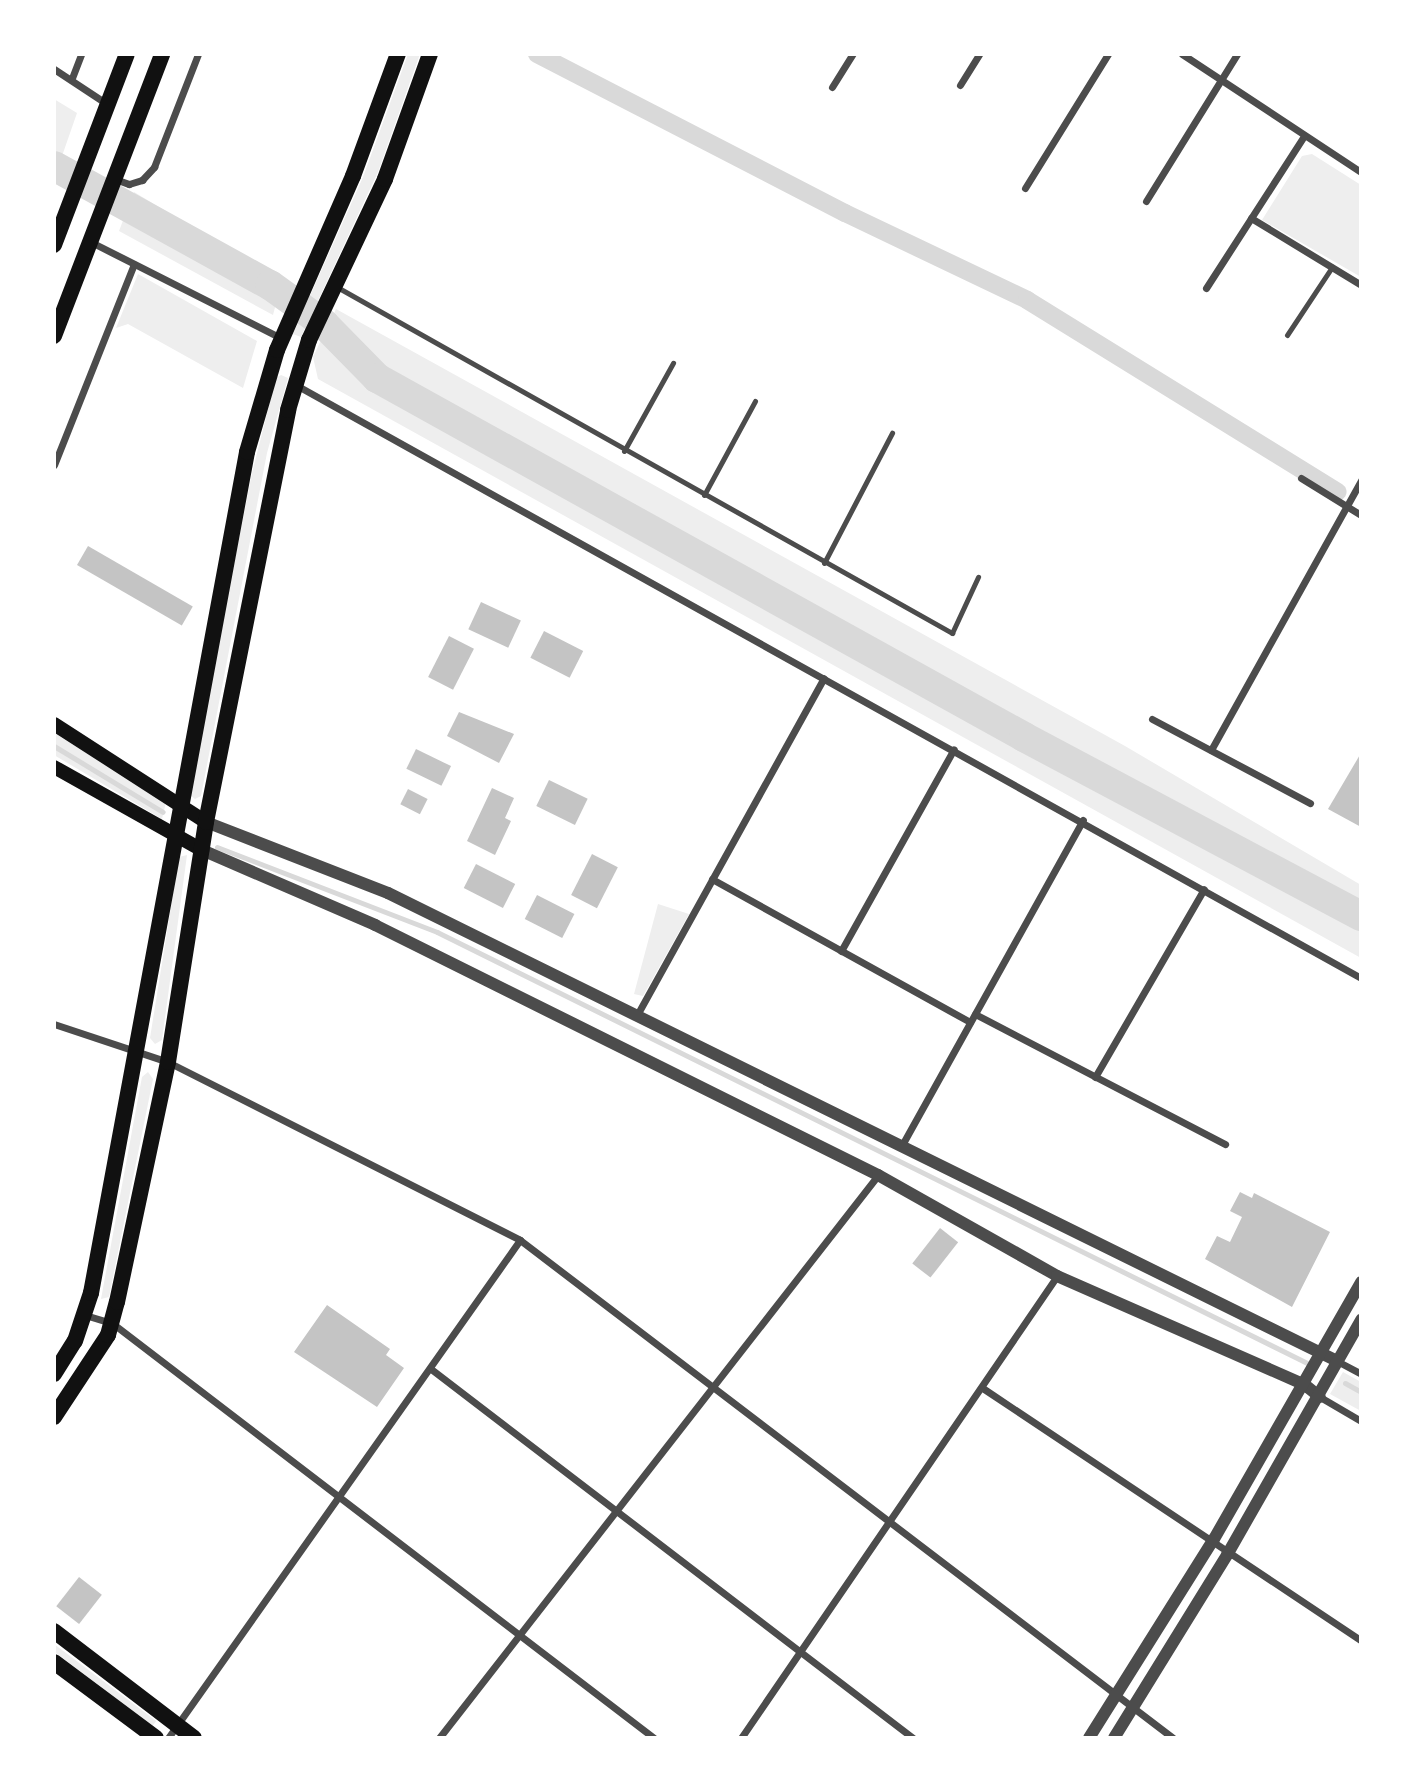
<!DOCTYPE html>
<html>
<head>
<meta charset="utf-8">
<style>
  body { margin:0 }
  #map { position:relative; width:1415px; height:1792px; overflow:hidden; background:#fff; font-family:"Fira Sans",sans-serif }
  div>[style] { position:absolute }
  .green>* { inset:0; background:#eee; transform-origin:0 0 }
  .stream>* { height:5px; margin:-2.5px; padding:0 2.5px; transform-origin:2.5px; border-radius:2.5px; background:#d9d9d9 }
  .canal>* { height:18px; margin:-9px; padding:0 9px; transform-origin:9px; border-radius:9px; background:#d9d9d9 }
  .river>* { height:30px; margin:-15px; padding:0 15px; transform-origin:15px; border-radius:15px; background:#d9d9d9 }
  .building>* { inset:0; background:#c4c4c4; transform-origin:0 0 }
  .service>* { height:5px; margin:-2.5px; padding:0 2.5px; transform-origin:2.5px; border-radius:2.5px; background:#4c4c4c }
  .minor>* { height:7px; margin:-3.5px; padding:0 3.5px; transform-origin:3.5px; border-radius:3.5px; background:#4c4c4c }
  .tertiary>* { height:12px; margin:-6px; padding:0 6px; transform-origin:6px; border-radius:6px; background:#4c4c4c }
  .secondary>* { height:14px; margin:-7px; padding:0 7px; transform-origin:7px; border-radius:7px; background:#111 }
  .primary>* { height:16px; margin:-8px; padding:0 8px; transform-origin:8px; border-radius:8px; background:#111 }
  .trunk>* { height:16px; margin:-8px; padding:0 8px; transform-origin:8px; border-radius:8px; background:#111 }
  span { translate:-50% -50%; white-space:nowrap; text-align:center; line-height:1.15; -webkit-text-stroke:5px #fff; paint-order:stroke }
  .frame { position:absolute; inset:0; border:56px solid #fff; pointer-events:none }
</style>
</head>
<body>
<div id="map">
  <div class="green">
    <div style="clip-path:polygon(408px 54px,420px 54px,378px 172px,301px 337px,293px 334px,363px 177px)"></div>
    <div style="clip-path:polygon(54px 99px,77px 113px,54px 179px)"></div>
    <div style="clip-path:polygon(1312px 154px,1361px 185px,1361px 277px,1262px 220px,1302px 156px)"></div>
    <div style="clip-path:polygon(134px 192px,282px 281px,273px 315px,119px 231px)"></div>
    <div style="clip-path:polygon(138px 274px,257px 341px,243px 388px,128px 324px,116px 328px)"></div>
    <div style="clip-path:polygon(336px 309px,1125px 746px,1361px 885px,1361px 958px,318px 379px,313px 357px)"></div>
    <div style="clip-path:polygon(281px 375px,288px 378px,267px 453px,201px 796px,195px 799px,189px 794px,252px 473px,276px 378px)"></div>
    <div style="clip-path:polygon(54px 733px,166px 802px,162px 819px,54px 755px)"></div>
    <div style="clip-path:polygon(187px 855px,162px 1040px,155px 1044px,150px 1038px,179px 857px)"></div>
    <div style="clip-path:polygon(658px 904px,689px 914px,643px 996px,634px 994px)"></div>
    <div style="clip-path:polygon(148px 1072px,153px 1079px,109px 1297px,101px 1299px,142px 1077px)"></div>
    <div style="clip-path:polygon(1343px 1372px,1361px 1382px,1361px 1411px,1330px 1394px)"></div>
    <div style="left:54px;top:1644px;width:128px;height:6px;rotate:37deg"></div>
  </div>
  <div class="stream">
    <div style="left:54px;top:746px;width:127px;rotate:31.2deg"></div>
    <div style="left:217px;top:847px;width:236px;rotate:21.1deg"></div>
    <div style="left:437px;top:932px;width:971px;rotate:26.35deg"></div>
    <div style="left:1345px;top:1383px;width:18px;rotate:29deg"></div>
  </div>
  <div class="canal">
    <div style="left:537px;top:54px;width:347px;rotate:27.3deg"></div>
    <div style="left:845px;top:213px;width:202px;rotate:25.5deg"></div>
    <div style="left:1027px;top:300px;width:365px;rotate:31.7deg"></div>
  </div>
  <div class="river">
    <div style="left:54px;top:166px;width:247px;rotate:28.9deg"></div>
    <div style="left:270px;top:285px;width:67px;rotate:35.8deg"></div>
    <div style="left:324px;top:324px;width:76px;rotate:45.5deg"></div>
    <div style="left:377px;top:378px;width:740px;rotate:29.02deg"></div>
    <div style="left:1024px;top:737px;width:382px;rotate:28deg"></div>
  </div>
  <div class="building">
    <div style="left:88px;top:546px;width:121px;height:22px;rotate:30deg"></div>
    <div style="left:481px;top:602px;width:44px;height:30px;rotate:25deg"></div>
    <div style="left:544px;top:631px;width:44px;height:30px;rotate:27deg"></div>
    <div style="left:449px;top:636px;width:28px;height:46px;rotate:27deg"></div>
    <div style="clip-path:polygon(459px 712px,514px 734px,499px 763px,447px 736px)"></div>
    <div style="left:416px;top:749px;width:39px;height:22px;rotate:26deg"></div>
    <div style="clip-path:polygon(1361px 753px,1361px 827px,1328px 809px)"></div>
    <div style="left:549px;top:780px;width:43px;height:29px;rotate:26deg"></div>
    <div style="clip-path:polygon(492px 788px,514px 798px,505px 818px,511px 821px,495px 855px,467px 841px)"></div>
    <div style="left:408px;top:789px;width:22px;height:17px;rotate:27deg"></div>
    <div style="left:592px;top:854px;width:29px;height:46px;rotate:27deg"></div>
    <div style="left:476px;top:864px;width:44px;height:27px;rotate:27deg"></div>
    <div style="left:537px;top:895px;width:42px;height:27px;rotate:27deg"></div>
    <div style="clip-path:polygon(1240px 1192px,1252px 1198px,1254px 1193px,1330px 1232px,1292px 1307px,1205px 1259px,1217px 1236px,1230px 1242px,1242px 1217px,1230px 1211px)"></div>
    <div style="left:940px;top:1228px;width:23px;height:45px;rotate:38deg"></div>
    <div style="clip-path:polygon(327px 1305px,390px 1349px,386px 1355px,404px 1368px,377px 1407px,294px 1352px)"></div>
    <div style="left:79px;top:1577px;width:29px;height:37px;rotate:38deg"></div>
  </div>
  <div class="service">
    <div style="left:337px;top:287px;width:706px;rotate:29.36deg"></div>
    <div style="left:952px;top:633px;width:62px;rotate:-65.1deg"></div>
    <div style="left:1287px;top:335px;width:82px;rotate:-56.5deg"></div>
    <div style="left:624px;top:451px;width:101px;rotate:-60.9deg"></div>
    <div style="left:704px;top:495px;width:107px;rotate:-61.5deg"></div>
    <div style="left:824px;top:563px;width:147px;rotate:-62.4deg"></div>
  </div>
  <div class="minor">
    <div style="left:1182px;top:54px;width:214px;rotate:33.4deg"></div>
    <div style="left:54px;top:69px;width:64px;rotate:33.4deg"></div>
    <div style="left:72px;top:78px;width:26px;rotate:-69deg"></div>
    <div style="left:960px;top:85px;width:36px;rotate:-58deg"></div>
    <div style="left:832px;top:87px;width:39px;rotate:-58deg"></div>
    <div style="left:115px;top:179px;width:15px;rotate:20deg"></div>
    <div style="left:129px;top:184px;width:14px;rotate:-17deg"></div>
    <div style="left:142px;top:180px;width:18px;rotate:-47deg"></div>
    <div style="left:154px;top:167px;width:121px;rotate:-68.7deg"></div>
    <div style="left:1025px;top:188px;width:158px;rotate:-58.2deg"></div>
    <div style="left:1146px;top:201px;width:173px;rotate:-58.2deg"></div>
    <div style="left:1251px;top:218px;width:129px;rotate:31.3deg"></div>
    <div style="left:91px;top:242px;width:213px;rotate:26.8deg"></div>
    <div style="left:1206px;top:288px;width:181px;rotate:-57.2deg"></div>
    <div style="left:296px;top:385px;width:1219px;rotate:29.11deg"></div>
    <div style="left:54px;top:465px;width:216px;rotate:-68.3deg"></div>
    <div style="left:1301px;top:478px;width:70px;rotate:31.7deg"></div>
    <div style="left:1152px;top:719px;width:179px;rotate:28deg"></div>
    <div style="left:1211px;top:750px;width:309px;rotate:-60.9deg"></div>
    <div style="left:712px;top:879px;width:295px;rotate:29deg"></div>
    <div style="left:841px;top:951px;width:231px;rotate:-60.8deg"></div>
    <div style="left:975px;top:1014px;width:282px;rotate:27.5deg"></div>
    <div style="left:637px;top:1015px;width:385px;rotate:-61deg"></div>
    <div style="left:54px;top:1024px;width:120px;rotate:18.4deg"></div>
    <div style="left:168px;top:1062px;width:394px;rotate:26.8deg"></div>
    <div style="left:520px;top:1240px;width:821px;rotate:37.33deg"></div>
    <div style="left:1095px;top:1077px;width:217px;rotate:-59.9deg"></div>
    <div style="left:902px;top:1145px;width:372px;rotate:-60.9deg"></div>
    <div style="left:85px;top:1315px;width:28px;rotate:17deg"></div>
    <div style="left:112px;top:1323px;width:683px;rotate:37.44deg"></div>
    <div style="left:1337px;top:1361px;width:27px;rotate:28deg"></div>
    <div style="left:431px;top:1369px;width:607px;rotate:37.44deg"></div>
    <div style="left:984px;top:1389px;width:453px;rotate:33.7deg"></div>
    <div style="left:1320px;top:1397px;width:48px;rotate:30.3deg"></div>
    <div style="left:168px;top:1738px;width:610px;rotate:-54.75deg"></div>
    <div style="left:439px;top:1738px;width:714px;rotate:-52.05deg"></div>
    <div style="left:741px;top:1738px;width:560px;rotate:-55.63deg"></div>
  </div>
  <div class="tertiary">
    <div style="left:206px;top:822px;width:195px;rotate:21.3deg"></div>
    <div style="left:388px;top:893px;width:1058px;rotate:26.25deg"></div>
    <div style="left:202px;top:850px;width:189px;rotate:23.4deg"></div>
    <div style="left:375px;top:925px;width:562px;rotate:26.43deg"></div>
    <div style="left:878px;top:1175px;width:206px;rotate:29.4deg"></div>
    <div style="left:1057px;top:1276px;width:271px;rotate:23.7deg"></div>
    <div style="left:1305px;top:1385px;width:19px;rotate:39deg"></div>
    <div style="left:1089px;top:1738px;width:235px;rotate:-57.9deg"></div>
    <div style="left:1214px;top:1539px;width:296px;rotate:-60.2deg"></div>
    <div style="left:1114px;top:1738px;width:215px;rotate:-58.3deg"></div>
    <div style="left:1227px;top:1555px;width:271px;rotate:-60.3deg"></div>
  </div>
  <div class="secondary">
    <div style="left:54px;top:724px;width:181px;rotate:32.8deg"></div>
    <div style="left:54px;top:767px;width:170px;rotate:29.3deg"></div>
  </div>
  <div class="primary">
    <div style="left:54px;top:1374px;width:39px;rotate:-58deg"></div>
    <div style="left:75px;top:1341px;width:51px;rotate:-71.6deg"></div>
    <div style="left:91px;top:1293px;width:855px;rotate:-79.49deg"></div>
    <div style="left:247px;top:452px;width:106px;rotate:-73.6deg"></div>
    <div style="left:277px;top:350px;width:190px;rotate:-66.4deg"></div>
    <div style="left:353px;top:176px;width:130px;rotate:-69.8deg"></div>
    <div style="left:54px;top:1417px;width:98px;rotate:-56.6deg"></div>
    <div style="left:108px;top:1335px;width:34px;rotate:-75deg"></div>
    <div style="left:117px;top:1302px;width:245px;rotate:-78deg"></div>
    <div style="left:168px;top:1062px;width:243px;rotate:-81deg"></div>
    <div style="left:206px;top:822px;width:420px;rotate:-78.7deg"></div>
    <div style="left:288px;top:410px;width:73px;rotate:-73.3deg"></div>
    <div style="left:309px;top:340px;width:178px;rotate:-64.7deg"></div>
    <div style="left:385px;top:179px;width:133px;rotate:-70.2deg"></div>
  </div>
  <div class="trunk">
    <div style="left:54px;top:245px;width:204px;rotate:-69.1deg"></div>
    <div style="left:54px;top:336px;width:302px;rotate:-69deg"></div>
    <div style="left:54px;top:1631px;width:176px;rotate:37.4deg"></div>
    <div style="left:54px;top:1662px;width:127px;rotate:36.7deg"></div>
  </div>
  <div class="frame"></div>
</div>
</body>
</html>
